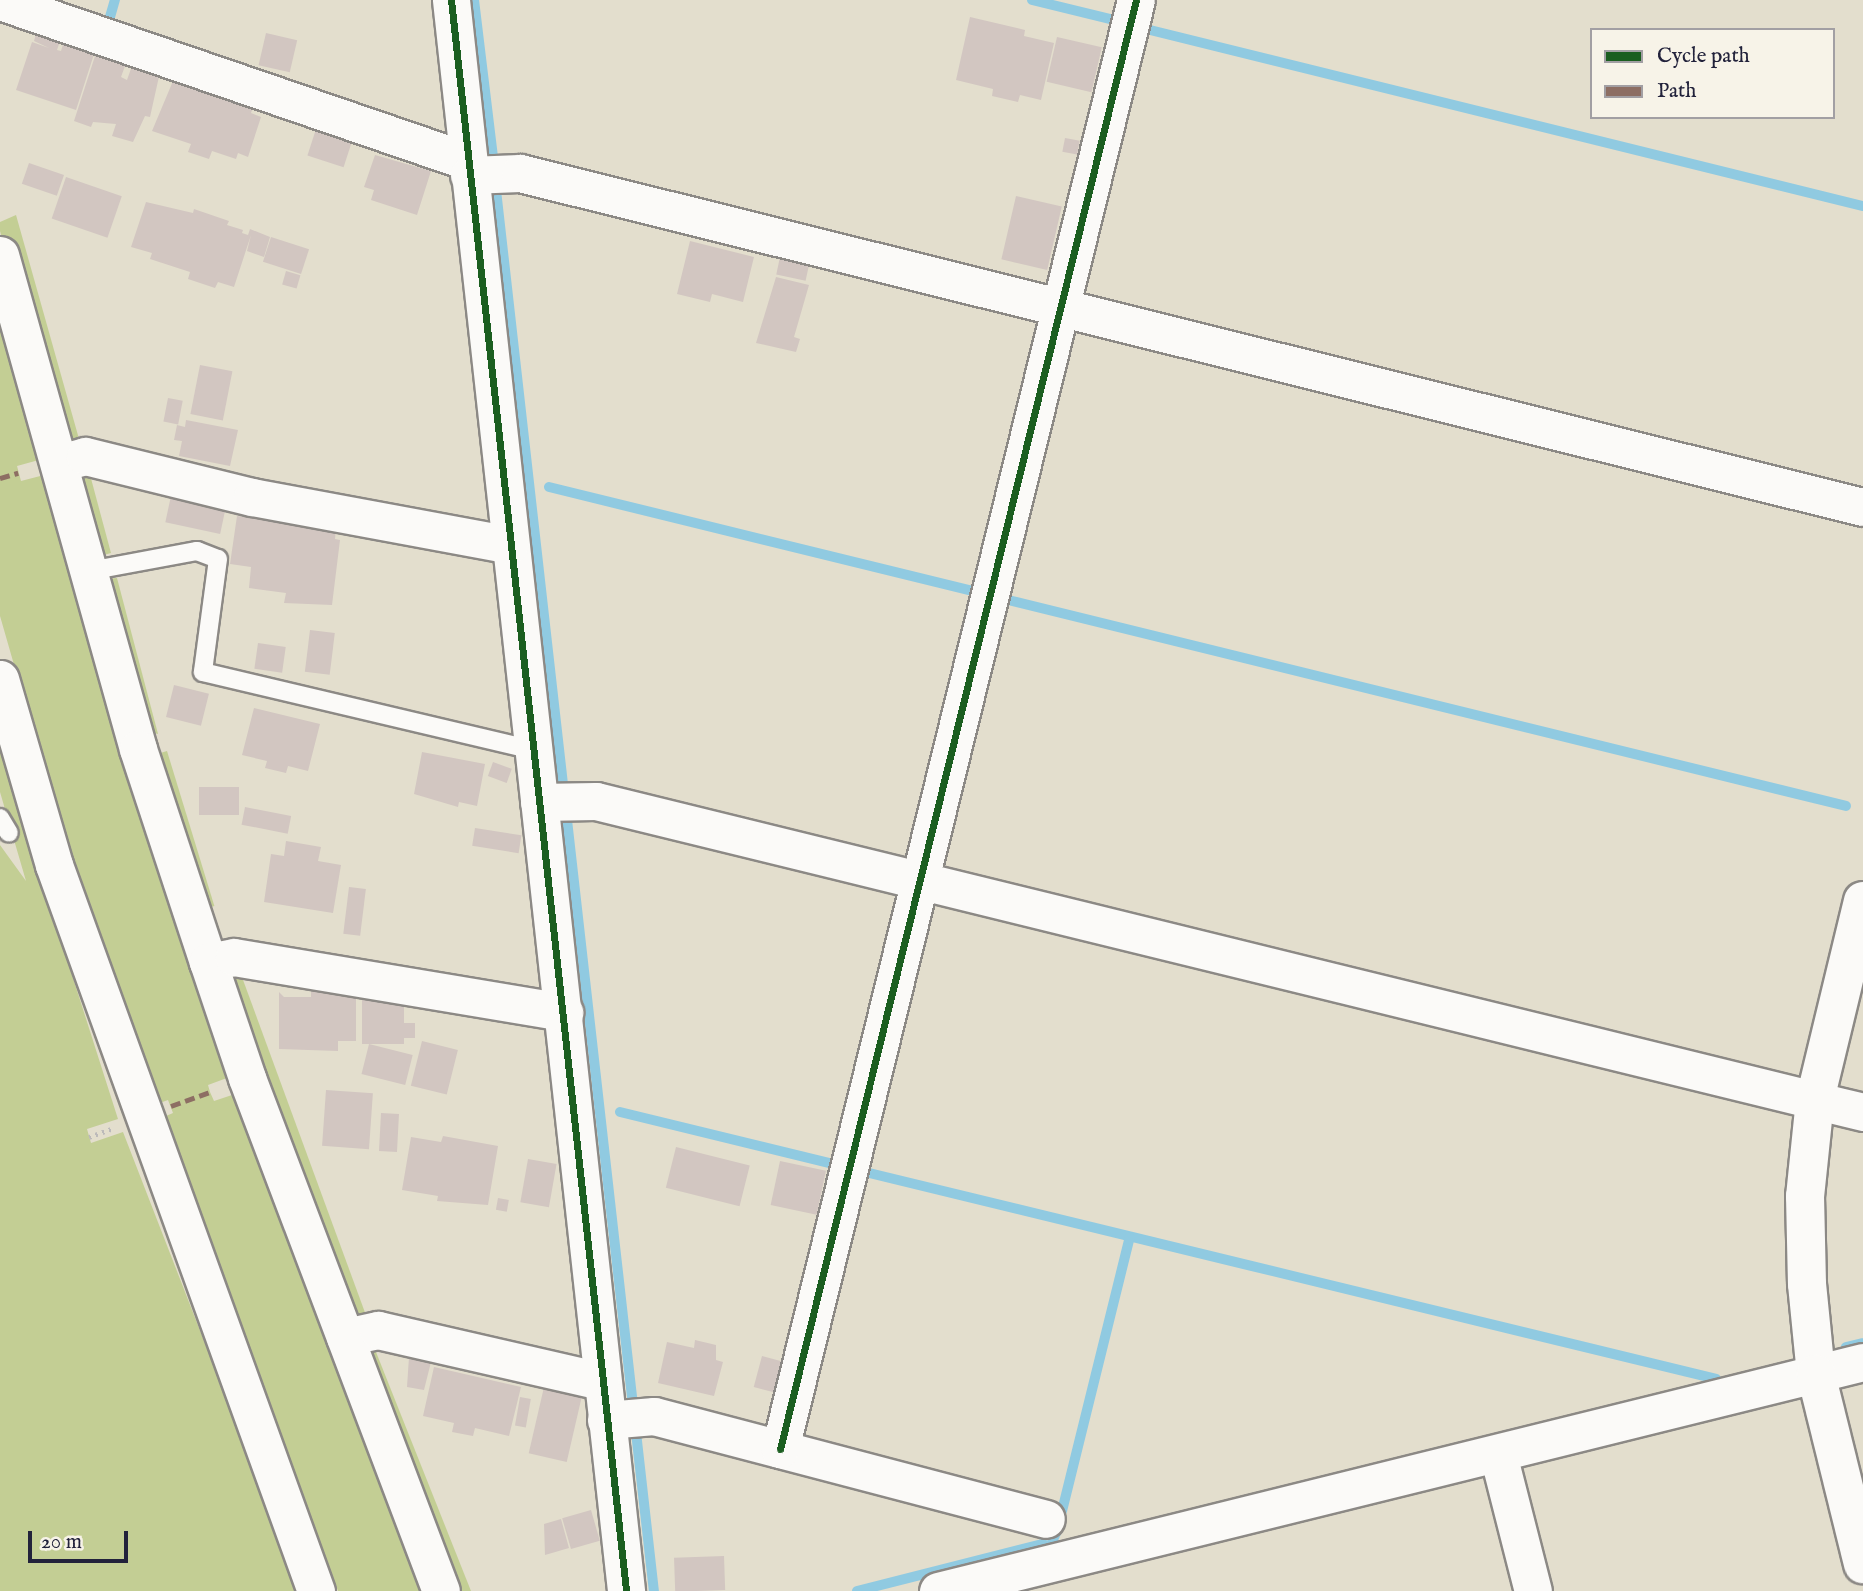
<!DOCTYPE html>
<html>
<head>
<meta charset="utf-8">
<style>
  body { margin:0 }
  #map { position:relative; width:1863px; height:1591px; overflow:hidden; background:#e3decd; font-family:"IM FELL English",serif }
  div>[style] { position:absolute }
  .green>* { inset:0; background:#c3ce94; transform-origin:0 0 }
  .stream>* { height:10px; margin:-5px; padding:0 5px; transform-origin:5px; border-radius:5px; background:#90cae1 }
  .building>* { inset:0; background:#d2c6c1; transform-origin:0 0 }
  .path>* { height:4.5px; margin-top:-2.25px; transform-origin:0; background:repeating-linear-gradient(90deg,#bcbaba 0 2px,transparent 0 7px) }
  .roads { filter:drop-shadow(2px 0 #8c8985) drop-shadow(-2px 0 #8c8985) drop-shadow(0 2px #8c8985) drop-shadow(0 -2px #8c8985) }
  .service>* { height:18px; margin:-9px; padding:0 9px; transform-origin:9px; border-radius:9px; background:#fbfaf8 }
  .minor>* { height:37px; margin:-18.5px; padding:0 18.5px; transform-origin:18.5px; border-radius:18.5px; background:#fbfaf8 }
  .tertiary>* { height:38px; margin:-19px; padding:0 19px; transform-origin:19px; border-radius:19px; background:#fbfaf8 }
  .quiet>* { height:5px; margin-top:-2.5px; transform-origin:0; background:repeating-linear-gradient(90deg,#8d6e63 0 10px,transparent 0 15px) }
  .cycleway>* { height:7px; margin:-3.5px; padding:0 3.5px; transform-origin:3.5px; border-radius:3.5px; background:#1b5e20 }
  span { translate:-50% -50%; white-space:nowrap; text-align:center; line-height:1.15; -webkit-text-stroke:5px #f7f3e8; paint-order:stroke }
  .legend { position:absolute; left:1590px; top:28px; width:245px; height:91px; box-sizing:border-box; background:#f7f3e8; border:2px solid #a29fa3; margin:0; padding:9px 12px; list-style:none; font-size:21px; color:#22223b }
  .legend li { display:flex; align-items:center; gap:14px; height:35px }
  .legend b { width:35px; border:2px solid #a29fa3 }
  .scale { position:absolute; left:28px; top:1531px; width:100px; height:32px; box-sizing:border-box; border:4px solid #22223b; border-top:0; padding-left:9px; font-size:21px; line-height:24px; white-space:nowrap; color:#22223b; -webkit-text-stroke:5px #f7f3e8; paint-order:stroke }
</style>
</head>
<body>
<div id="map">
  <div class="green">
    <div style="clip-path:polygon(16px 215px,81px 446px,56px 437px,0 231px,0 222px)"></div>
    <div style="clip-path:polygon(0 294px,46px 458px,17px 466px,21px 481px,48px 474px,235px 1075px,208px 1085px,210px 1092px,214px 1101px,241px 1092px,429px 1591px,338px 1591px,164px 1134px,159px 1119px,173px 1113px,168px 1100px,154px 1105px,73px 870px,0 616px)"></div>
    <div style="left:89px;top:471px;width:85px;height:12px;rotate:75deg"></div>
    <div style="clip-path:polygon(117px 578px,158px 734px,143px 730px,105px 579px)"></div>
    <div style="clip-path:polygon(0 749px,118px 1119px,87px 1129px,91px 1143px,123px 1132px,301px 1591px,0 1591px,0 845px,26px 881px,0 792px)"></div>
    <div style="left:167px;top:751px;width:162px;height:12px;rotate:73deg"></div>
    <div style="clip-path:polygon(239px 969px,367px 1318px,347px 1315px,229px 971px)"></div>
    <div style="clip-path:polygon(374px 1347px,471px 1591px,453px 1591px,366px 1366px)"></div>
  </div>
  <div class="stream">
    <div style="left:474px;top:0;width:167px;rotate:83.1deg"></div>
    <div style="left:1032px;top:0;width:84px;rotate:13.7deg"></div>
    <div style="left:110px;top:17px;width:18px;rotate:-74deg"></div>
    <div style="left:1142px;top:28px;width:743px;rotate:13.87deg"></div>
    <div style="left:495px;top:181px;width:1419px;rotate:83.57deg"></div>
    <div style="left:549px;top:487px;width:439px;rotate:13.8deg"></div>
    <div style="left:1004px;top:599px;width:867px;rotate:13.81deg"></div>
    <div style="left:620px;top:1112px;width:220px;rotate:13.7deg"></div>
    <div style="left:861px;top:1171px;width:880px;rotate:13.67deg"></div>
    <div style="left:1846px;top:1347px;width:17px;rotate:-13deg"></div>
    <div style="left:1062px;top:1511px;width:282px;rotate:-76.1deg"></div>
    <div style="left:1052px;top:1542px;width:12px;rotate:-66deg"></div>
    <div style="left:857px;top:1591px;width:192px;rotate:-14.2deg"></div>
  </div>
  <div class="building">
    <div style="clip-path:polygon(970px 17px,1025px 30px,1024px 36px,1054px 43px,1041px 100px,1020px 95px,1018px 102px,992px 96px,993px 89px,956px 80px)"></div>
    <div style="clip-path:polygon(38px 27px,62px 35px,57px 50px,61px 51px,65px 38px,96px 48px,76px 110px,16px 90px,32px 42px,49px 48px,34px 41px)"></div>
    <div style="left:266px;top:33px;width:32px;height:33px;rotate:13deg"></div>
    <div style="left:1057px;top:37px;width:46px;height:46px;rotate:13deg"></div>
    <div style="clip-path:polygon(95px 56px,125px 66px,121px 77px,127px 80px,133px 63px,160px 72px,150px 117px,145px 116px,133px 142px,112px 136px,116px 124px,93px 122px,91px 127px,74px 121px)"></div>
    <div style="clip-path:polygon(173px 81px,202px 90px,204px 84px,234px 93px,231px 100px,253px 107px,251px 113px,261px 117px,248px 157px,238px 153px,236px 159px,212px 151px,209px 159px,188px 152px,191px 144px,152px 131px)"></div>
    <div style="left:317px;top:126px;width:38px;height:31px;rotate:18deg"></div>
    <div style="left:1065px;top:138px;width:15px;height:14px;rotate:11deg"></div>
    <div style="clip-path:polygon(375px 155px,431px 171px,417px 215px,371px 200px,374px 190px,364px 187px)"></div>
    <div style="left:29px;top:163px;width:37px;height:22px;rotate:19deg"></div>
    <div style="left:66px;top:177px;width:59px;height:44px;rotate:19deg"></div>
    <div style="left:1016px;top:196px;width:47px;height:65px;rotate:13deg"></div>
    <div style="clip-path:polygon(146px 202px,193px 213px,194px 209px,229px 221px,227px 225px,243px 230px,242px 233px,248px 235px,250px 229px,270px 237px,264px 257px,247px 251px,251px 235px,234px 287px,218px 282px,215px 288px,188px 279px,190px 272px,150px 259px,152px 253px,131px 247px)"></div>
    <div style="left:271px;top:237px;width:40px;height:26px;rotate:18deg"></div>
    <div style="clip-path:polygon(690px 241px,754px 257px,743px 302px,712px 294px,710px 302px,677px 294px)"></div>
    <div style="left:780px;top:257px;width:30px;height:18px;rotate:12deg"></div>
    <div style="left:286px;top:271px;width:15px;height:14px;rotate:16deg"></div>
    <div style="clip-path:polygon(776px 277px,809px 285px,794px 337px,800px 339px,796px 352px,756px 343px)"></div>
    <div style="left:200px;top:365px;width:33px;height:50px;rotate:11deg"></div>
    <div style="left:168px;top:398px;width:15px;height:24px;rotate:11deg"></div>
    <div style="clip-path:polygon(186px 420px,238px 430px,230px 466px,179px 456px,182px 441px,174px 440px,177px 425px,185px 427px)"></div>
    <div style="left:172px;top:491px;width:56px;height:32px;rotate:12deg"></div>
    <div style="clip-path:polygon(237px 516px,336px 528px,335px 539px,340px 540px,332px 605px,284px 603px,286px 593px,249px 588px,251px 567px,230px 564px)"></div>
    <div style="left:310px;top:630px;width:25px;height:42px;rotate:7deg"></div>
    <div style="left:258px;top:643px;width:28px;height:26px;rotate:8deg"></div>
    <div style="left:174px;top:685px;width:36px;height:33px;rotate:14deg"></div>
    <div style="clip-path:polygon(254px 708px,320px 724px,308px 771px,288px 766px,286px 773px,265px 768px,267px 761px,242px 755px)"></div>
    <div style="clip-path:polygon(422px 752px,485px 764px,477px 806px,459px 802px,458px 807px,414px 794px)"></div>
    <div style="left:493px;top:762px;width:20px;height:15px;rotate:20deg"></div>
    <div style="left:239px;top:787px;width:28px;height:40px;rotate:90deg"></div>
    <div style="left:245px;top:807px;width:47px;height:18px;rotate:11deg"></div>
    <div style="left:475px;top:828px;width:47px;height:18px;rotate:9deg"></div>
    <div style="clip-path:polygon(286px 841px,321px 847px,318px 861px,341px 865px,333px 913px,264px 902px,271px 854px,284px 856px)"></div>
    <div style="left:349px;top:887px;width:17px;height:47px;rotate:7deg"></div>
    <div style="clip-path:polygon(311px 990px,356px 997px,356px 1041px,338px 1041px,338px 1051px,279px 1049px,279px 992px,284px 997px,311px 997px)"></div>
    <div style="clip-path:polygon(362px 994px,404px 1000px,404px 1023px,415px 1023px,415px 1038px,404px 1038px,404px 1044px,362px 1044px)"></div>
    <div style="left:422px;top:1041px;width:37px;height:46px;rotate:14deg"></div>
    <div style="left:369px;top:1044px;width:45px;height:31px;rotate:14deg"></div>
    <div style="left:326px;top:1090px;width:47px;height:56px;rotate:4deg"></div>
    <div style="left:381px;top:1113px;width:18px;height:38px;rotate:3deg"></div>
    <div style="clip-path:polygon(443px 1136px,498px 1146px,488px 1205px,437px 1201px,438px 1196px,402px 1190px,411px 1137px,441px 1142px)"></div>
    <div style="left:676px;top:1147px;width:76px;height:42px;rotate:14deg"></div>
    <div style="left:528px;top:1159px;width:29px;height:44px;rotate:10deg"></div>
    <div style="left:780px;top:1161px;width:47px;height:45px;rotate:12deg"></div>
    <div style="left:498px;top:1198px;width:11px;height:12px;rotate:10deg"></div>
    <div style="clip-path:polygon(695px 1340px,716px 1345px,716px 1360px,723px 1362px,714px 1396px,658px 1383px,667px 1342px,694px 1348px)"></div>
    <div style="left:762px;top:1356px;width:24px;height:32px;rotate:15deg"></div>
    <div style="clip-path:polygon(409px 1357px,431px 1362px,424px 1390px,407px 1387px)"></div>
    <div style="clip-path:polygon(434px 1367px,521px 1387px,509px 1436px,475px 1428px,473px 1436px,452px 1432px,454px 1423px,423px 1416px)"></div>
    <div style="left:544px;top:1387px;width:39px;height:68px;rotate:13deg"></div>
    <div style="left:520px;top:1397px;width:11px;height:29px;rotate:10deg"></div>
    <div style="left:591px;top:1510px;width:32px;height:30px;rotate:74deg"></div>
    <div style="clip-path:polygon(561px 1519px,569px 1548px,545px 1555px,544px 1524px)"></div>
    <div style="left:724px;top:1556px;width:34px;height:50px;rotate:88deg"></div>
  </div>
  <div class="path">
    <div style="left:89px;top:1137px;width:27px;rotate:-20deg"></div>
  </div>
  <div class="roads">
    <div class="service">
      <div style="left:89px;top:571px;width:110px;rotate:-10.5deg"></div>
      <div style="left:197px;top:551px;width:22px;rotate:21deg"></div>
      <div style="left:218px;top:559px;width:114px;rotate:97.6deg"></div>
      <div style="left:203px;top:672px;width:339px;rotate:13.3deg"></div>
      <div style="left:0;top:818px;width:17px;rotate:59deg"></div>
    </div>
    <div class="minor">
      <div style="left:451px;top:0;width:1601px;rotate:83.72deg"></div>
      <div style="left:0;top:1px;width:495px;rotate:18.9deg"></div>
      <div style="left:469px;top:175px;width:51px;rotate:-2.2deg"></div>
      <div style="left:520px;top:173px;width:1384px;rotate:13.97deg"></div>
      <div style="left:0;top:255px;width:513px;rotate:74.39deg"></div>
      <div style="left:138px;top:749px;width:224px;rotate:71.8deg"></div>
      <div style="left:208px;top:962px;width:122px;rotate:71.4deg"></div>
      <div style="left:247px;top:1078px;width:548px;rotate:69.29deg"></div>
      <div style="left:59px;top:463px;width:27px;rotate:-15deg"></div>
      <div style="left:85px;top:456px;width:172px;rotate:13.8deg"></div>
      <div style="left:252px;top:497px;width:262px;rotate:10.5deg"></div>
      <div style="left:0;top:679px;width:194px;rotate:73.8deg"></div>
      <div style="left:54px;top:865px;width:772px;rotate:70.16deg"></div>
      <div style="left:539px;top:802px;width:57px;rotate:-1deg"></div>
      <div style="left:596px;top:801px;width:1305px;rotate:13.79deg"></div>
      <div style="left:208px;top:962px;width:26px;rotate:-11deg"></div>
      <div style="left:234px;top:957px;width:335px;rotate:9.5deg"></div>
      <div style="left:345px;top:1337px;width:34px;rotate:-12deg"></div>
      <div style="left:378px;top:1330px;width:228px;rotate:12.9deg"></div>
      <div style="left:606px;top:1420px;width:48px;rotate:-4.8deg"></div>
      <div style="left:654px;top:1416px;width:405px;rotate:14.7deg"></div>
      <div style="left:780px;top:1449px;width:1492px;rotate:-76.2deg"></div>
      <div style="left:1498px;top:1454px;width:141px;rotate:75.7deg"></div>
      <div style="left:938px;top:1591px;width:953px;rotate:-13.9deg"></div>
    </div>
    <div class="tertiary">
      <div style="left:1863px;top:901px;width:205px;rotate:103.6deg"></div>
      <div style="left:1815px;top:1100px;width:97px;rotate:95.9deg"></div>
      <div style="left:1805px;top:1196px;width:88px;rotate:88.7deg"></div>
      <div style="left:1807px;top:1284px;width:90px;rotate:84.3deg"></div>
      <div style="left:1816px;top:1374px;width:196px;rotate:76.1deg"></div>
    </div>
  </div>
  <div class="quiet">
    <div style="left:0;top:478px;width:19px;rotate:-16deg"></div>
    <div style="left:171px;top:1106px;width:41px;rotate:-19.7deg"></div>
  </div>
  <div class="cycleway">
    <div style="left:451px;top:0;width:1601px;rotate:83.72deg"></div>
    <div style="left:780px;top:1449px;width:1492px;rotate:-76.2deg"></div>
  </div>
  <ul class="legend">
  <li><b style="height:9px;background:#1b5e20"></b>Cycle path</li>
  <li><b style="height:9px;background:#8d6e63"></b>Path</li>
  </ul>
  <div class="scale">20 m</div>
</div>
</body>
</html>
